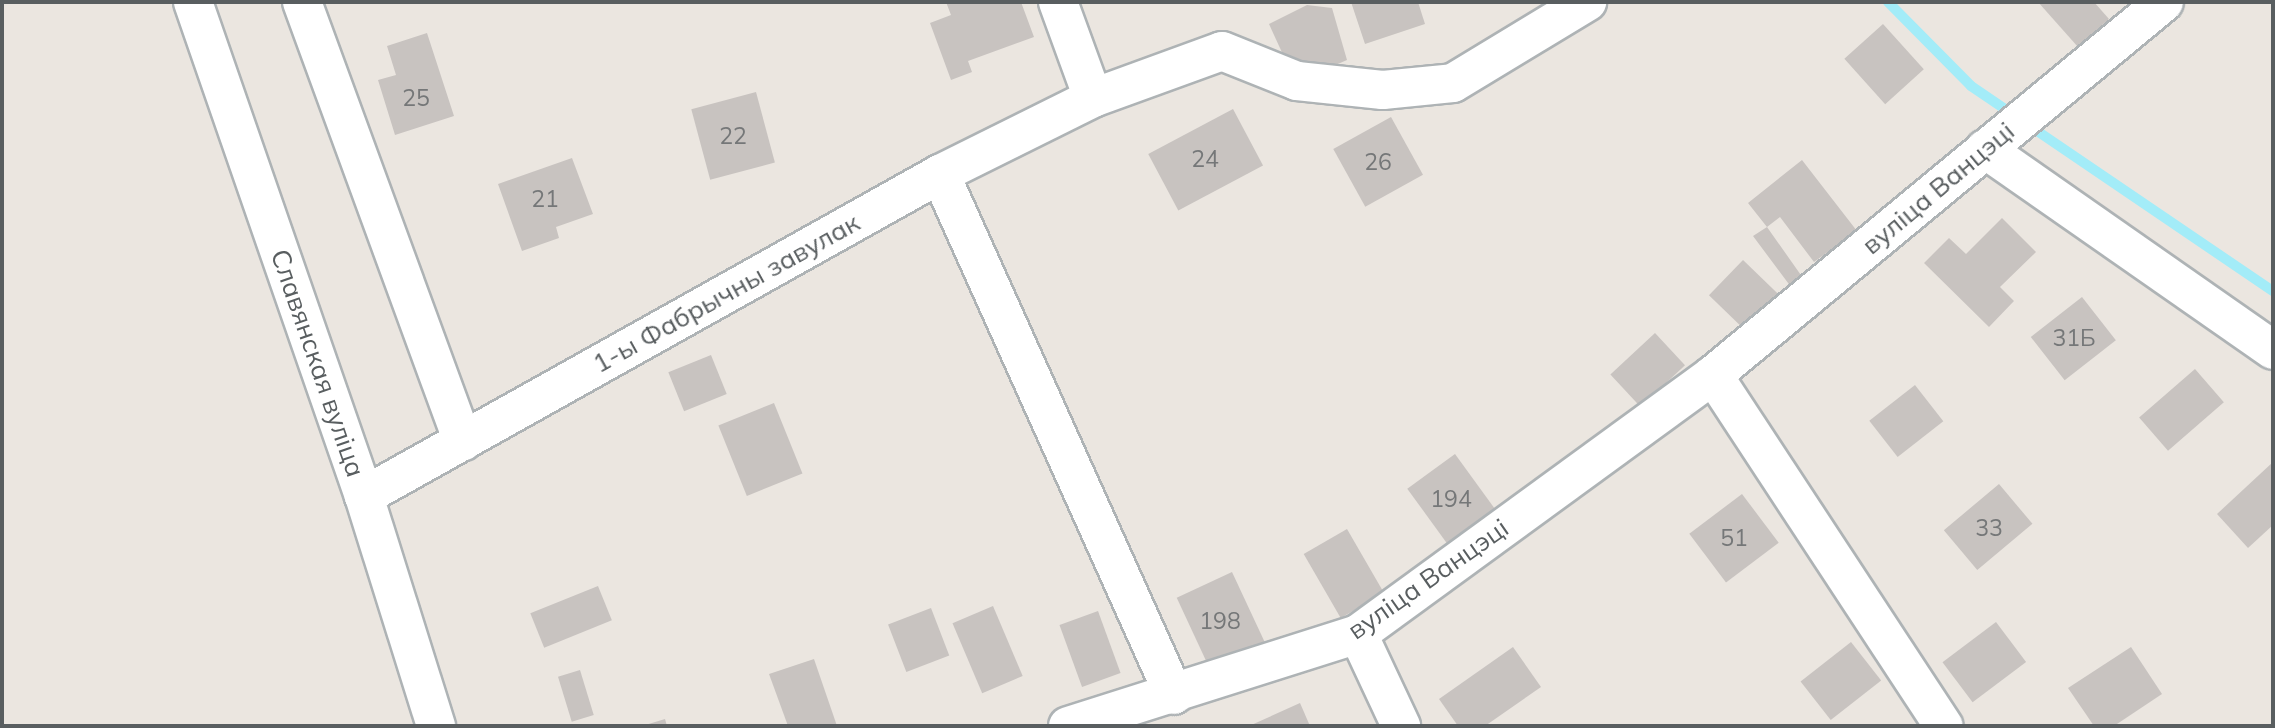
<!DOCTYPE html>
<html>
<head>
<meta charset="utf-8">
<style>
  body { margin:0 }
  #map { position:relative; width:2275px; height:728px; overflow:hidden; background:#ebe6e0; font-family:Mulish,sans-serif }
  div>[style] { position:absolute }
  .stream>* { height:10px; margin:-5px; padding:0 5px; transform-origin:5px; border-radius:5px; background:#a3ecf8 }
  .building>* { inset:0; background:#c8c3c0; transform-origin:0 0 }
  .roads { filter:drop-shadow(2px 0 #aeb3b5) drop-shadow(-2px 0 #aeb3b5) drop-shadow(0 2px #aeb3b5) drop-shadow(0 -2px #aeb3b5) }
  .minor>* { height:38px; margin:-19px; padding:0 19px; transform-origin:19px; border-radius:19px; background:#fff }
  span { translate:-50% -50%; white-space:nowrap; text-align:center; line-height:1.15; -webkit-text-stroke:5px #fff; paint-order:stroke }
  .number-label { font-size:23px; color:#757778 }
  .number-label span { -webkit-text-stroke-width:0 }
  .street-label { font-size:26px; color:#595e60 }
  .frame { position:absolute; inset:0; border:4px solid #595e60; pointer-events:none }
</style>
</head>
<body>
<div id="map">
  <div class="stream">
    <div style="left:1888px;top:2px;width:118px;rotate:45.3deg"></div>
    <div style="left:1971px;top:86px;width:365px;rotate:34.2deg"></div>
  </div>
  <div class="building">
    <div style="clip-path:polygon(946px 2px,1021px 2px,1034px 37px,968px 61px,972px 72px,951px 80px,930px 23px,951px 15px)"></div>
    <div style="clip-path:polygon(1351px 2px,1418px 2px,1425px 24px,1365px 44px)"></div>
    <div style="clip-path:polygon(2038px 2px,2094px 2px,2109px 19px,2078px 47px)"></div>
    <div style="clip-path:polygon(1307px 5px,1332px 8px,1347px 60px,1324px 70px,1285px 59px,1269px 24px)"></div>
    <div style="left:1883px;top:24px;width:61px;height:52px;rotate:48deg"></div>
    <div style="clip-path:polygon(427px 33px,454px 116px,395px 135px,378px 80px,396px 75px,387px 46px)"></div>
    <div style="left:756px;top:92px;width:73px;height:67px;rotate:75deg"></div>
    <div style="left:1233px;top:109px;width:64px;height:96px;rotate:62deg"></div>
    <div style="left:1391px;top:117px;width:66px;height:66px;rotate:61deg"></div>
    <div style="clip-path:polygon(572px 158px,593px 214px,556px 227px,559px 238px,522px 251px,498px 184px)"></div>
    <div style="clip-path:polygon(1802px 160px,1857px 231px,1814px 262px,1780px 217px,1767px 227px,1803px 278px,1791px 287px,1753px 236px,1767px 227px,1748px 203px)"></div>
    <div style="clip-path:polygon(2002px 218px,2036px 252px,2000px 287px,2014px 301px,1989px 327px,1924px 263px,1949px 238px,1966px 254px)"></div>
    <div style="left:1743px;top:260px;width:50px;height:49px;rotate:44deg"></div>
    <div style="left:2082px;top:297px;width:55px;height:65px;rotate:52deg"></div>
    <div style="left:1655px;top:333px;width:44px;height:61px;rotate:47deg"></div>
    <div style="left:711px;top:355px;width:42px;height:46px;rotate:68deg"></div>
    <div style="left:2195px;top:369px;width:44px;height:74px;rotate:49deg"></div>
    <div style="left:1915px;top:385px;width:46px;height:58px;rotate:52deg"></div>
    <div style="left:774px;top:403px;width:76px;height:60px;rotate:68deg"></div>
    <div style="left:1455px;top:454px;width:68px;height:59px;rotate:54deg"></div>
    <div style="clip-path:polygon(2273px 462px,2273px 525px,2248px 548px,2217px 514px)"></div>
    <div style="left:1999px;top:484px;width:52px;height:72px;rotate:50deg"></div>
    <div style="left:1742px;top:494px;width:61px;height:66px;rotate:53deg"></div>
    <div style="left:1347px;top:529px;width:74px;height:50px;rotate:60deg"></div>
    <div style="left:1232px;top:572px;width:79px;height:61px;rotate:65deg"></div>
    <div style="left:598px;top:586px;width:37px;height:73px;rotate:68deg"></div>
    <div style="left:993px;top:606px;width:76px;height:44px;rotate:67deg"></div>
    <div style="left:931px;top:608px;width:51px;height:46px;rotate:69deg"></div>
    <div style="left:1098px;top:611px;width:66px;height:41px;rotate:70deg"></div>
    <div style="left:1996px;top:622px;width:50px;height:67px;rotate:53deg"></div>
    <div style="left:1851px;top:642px;width:49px;height:64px;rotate:52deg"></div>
    <div style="clip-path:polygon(1513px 647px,1541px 687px,1485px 726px,1458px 726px,1439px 699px)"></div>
    <div style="clip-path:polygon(2131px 647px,2162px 694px,2114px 726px,2094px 726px,2068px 688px)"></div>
    <div style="clip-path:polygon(814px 659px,837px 726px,788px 726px,769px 674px)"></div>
    <div style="left:580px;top:670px;width:47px;height:23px;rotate:73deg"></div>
    <div style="clip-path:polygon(1300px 703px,1310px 726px,1249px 726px)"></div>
    <div style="clip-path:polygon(665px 719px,667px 726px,642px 726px)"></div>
  </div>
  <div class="roads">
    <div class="minor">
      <div style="left:193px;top:2px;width:523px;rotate:70.91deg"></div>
      <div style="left:364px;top:496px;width:241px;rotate:72.6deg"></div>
      <div style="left:302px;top:2px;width:468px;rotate:69.9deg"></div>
      <div style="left:1058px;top:2px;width:102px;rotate:70deg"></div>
      <div style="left:1093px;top:98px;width:137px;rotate:-20deg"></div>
      <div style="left:1222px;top:51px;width:81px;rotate:21.8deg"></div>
      <div style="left:1297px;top:81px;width:86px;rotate:6deg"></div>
      <div style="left:1383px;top:90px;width:70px;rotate:-5.7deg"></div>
      <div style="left:1453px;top:83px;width:157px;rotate:-31.2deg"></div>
      <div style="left:1985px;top:149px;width:351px;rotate:34.9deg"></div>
      <div style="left:940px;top:174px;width:571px;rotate:65.81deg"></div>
      <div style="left:1713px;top:375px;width:420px;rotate:56.7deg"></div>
      <div style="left:364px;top:496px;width:660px;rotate:-29.21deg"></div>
      <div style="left:940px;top:174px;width:171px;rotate:-26.4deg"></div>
      <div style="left:1358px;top:634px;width:102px;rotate:64.9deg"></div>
      <div style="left:1068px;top:726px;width:304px;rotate:-17.6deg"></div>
      <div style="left:1358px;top:634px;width:439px;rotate:-36.1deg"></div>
      <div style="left:1713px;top:375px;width:585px;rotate:-39.59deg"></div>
    </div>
  </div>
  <div class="number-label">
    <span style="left:416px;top:98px">25</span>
    <span style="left:733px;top:136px">22</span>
    <span style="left:1205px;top:159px">24</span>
    <span style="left:1378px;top:162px">26</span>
    <span style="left:545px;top:199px">21</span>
    <span style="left:2074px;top:338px">31Б</span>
    <span style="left:1451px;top:499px">194</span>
    <span style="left:1989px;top:528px">33</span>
    <span style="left:1734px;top:538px">51</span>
    <span style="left:1220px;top:621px">198</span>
  </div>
  <div class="street-label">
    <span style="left:1938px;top:188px;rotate:-40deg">вуліца Ванцэці</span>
    <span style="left:726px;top:293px;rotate:-29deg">1-ы Фабрычны завулак</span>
    <span style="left:318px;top:363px;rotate:71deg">Славянская вуліца</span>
    <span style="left:1428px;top:579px;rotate:-35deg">вуліца Ванцэці</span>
  </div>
  <div class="frame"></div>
</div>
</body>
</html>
